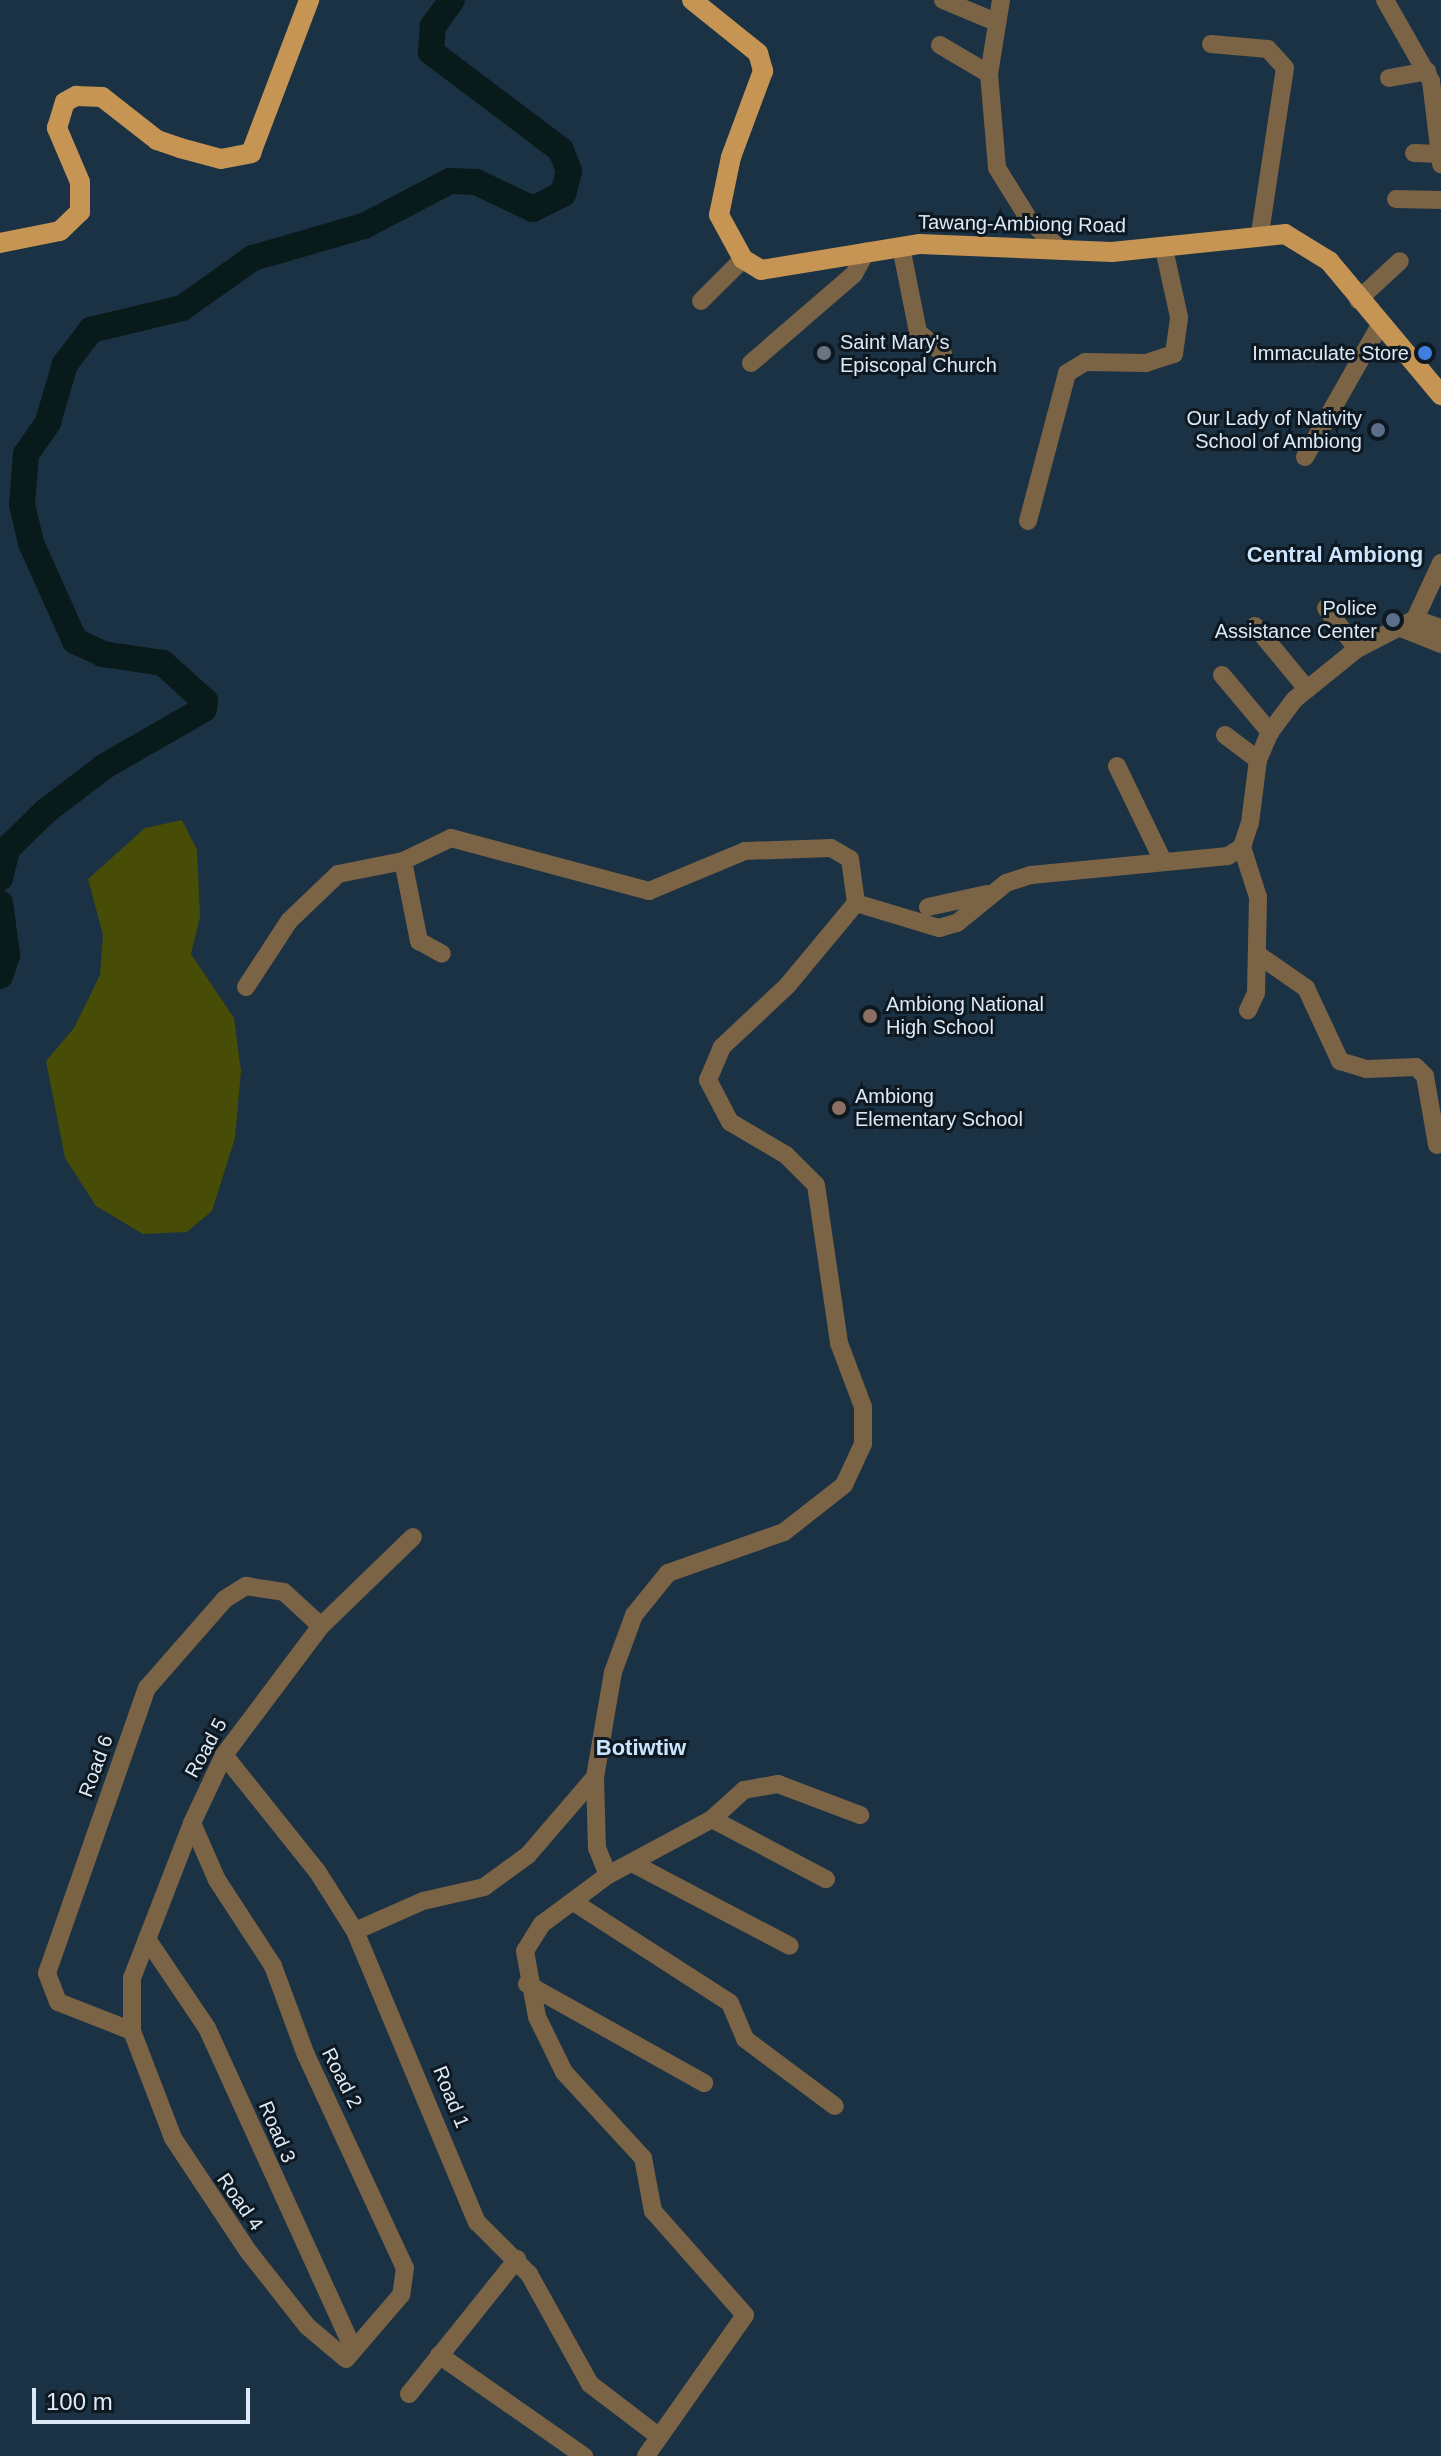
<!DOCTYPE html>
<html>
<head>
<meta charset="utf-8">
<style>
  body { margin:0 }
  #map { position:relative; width:1441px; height:2456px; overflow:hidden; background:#1b3144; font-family:Arial,sans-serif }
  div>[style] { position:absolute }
  .green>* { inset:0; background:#474c06 }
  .river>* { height:26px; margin:-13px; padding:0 13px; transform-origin:13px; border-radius:13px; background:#081a1a }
  .minor>* { height:18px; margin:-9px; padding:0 9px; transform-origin:9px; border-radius:9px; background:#7b6345 }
  .major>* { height:20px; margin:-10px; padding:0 10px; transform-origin:10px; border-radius:10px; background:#c69554 }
  .dots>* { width:22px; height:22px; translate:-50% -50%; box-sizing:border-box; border:4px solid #0e1821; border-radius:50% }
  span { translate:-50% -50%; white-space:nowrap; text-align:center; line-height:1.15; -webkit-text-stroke:6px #0e1821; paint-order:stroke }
  .street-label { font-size:20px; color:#dce9f6 }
  .poi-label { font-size:20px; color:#dce9f6 }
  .left { translate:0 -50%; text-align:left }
  .right { translate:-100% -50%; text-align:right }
  .neighbourhood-label { font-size:22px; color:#cbe5ff; font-weight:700 }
  .scale { position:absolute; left:32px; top:2388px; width:218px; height:36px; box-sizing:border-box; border:4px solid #dce9f6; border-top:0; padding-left:10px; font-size:24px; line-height:28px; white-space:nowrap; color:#dce9f6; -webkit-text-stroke:6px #0e1821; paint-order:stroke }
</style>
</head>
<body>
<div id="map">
  <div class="green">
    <div style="clip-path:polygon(182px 820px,197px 850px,200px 917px,191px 954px,234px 1018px,241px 1071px,235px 1138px,212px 1211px,187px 1232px,143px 1234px,96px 1206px,65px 1158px,46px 1061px,74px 1028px,100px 975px,103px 935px,88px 879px,145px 828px)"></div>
  </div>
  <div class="river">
    <div style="left:0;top:878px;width:30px;rotate:-76deg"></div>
    <div style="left:7px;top:849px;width:54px;rotate:-44.3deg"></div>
    <div style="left:46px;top:811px;width:74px;rotate:-37.3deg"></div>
    <div style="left:105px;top:766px;width:114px;rotate:-29.9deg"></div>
    <div style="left:204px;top:709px;width:8px;rotate:-83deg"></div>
    <div style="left:205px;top:701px;width:57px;rotate:-137.9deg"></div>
    <div style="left:163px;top:663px;width:61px;rotate:-171.5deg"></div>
    <div style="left:103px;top:654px;width:31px;rotate:-155deg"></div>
    <div style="left:75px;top:641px;width:107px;rotate:-114.2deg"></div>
    <div style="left:31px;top:543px;width:40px;rotate:-103deg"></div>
    <div style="left:22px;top:504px;width:50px;rotate:-85.4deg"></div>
    <div style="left:26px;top:454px;width:39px;rotate:-55deg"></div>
    <div style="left:48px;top:422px;width:60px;rotate:-73.7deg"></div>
    <div style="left:65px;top:364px;width:43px;rotate:-52.6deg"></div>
    <div style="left:91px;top:330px;width:94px;rotate:-13.6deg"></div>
    <div style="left:182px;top:308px;width:87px;rotate:-35.2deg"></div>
    <div style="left:253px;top:258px;width:116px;rotate:-16.1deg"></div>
    <div style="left:364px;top:226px;width:97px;rotate:-27.6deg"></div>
    <div style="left:450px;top:181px;width:26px;rotate:2deg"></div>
    <div style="left:476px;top:182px;width:63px;rotate:25.3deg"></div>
    <div style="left:533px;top:209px;width:34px;rotate:-27deg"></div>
    <div style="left:563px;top:194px;width:24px;rotate:-75deg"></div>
    <div style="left:569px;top:171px;width:22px;rotate:-111deg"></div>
    <div style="left:561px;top:150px;width:163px;rotate:-143deg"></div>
    <div style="left:431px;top:52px;width:26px;rotate:-86deg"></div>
    <div style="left:433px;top:26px;width:32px;rotate:-54deg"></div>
    <div style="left:0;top:903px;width:52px;rotate:82.3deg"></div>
    <div style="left:7px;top:955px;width:22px;rotate:108deg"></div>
  </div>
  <div class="minor">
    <div style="left:943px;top:0;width:57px;rotate:22.5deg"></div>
    <div style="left:1001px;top:0;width:75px;rotate:99.2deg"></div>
    <div style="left:989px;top:74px;width:94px;rotate:85.1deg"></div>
    <div style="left:997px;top:168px;width:62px;rotate:58.1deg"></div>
    <div style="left:1030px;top:221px;width:44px;rotate:43.2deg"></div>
    <div style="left:1385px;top:0;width:93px;rotate:60.4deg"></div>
    <div style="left:1431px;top:81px;width:84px;rotate:83.1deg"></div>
    <div style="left:1211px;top:44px;width:57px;rotate:5deg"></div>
    <div style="left:1268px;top:49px;width:25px;rotate:48deg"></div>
    <div style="left:1285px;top:68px;width:168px;rotate:98.6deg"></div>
    <div style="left:940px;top:45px;width:57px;rotate:30.6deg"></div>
    <div style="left:1389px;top:78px;width:39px;rotate:-10deg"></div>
    <div style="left:1414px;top:153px;width:26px;rotate:2deg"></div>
    <div style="left:1396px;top:199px;width:45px;rotate:1.3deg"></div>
    <div style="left:901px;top:247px;width:87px;rotate:78.7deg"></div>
    <div style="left:918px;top:332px;width:33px;rotate:41deg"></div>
    <div style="left:1358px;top:300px;width:57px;rotate:-42.9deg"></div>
    <div style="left:701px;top:301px;width:59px;rotate:-45deg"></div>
    <div style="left:751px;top:363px;width:136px;rotate:-40.8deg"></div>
    <div style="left:854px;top:274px;width:26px;rotate:-61deg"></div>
    <div style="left:1305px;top:457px;width:150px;rotate:-60.4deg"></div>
    <div style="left:1028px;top:521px;width:153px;rotate:-75.2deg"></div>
    <div style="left:1067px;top:373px;width:21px;rotate:-31deg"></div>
    <div style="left:1085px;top:362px;width:61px;rotate:0.9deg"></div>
    <div style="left:1146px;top:363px;width:29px;rotate:-18deg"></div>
    <div style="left:1174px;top:354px;width:37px;rotate:-82deg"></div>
    <div style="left:1179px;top:317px;width:70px;rotate:-102.4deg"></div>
    <div style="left:1326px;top:608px;width:51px;rotate:52.9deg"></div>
    <div style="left:1415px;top:619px;width:28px;rotate:19deg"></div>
    <div style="left:1255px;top:626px;width:82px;rotate:50.5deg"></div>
    <div style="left:1398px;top:627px;width:46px;rotate:21.6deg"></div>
    <div style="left:1222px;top:675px;width:75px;rotate:49.9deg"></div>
    <div style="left:1225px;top:735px;width:41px;rotate:37.1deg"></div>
    <div style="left:1117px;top:766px;width:106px;rotate:64.2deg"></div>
    <div style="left:1242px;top:847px;width:52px;rotate:72.3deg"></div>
    <div style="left:1258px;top:897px;width:96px;rotate:91.2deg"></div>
    <div style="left:1256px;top:993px;width:19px;rotate:115deg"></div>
    <div style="left:403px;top:861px;width:82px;rotate:78.7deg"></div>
    <div style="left:419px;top:941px;width:26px;rotate:29deg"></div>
    <div style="left:856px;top:903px;width:87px;rotate:16.8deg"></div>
    <div style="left:939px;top:928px;width:19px;rotate:-16deg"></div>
    <div style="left:957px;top:923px;width:63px;rotate:-39.2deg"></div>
    <div style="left:1006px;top:883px;width:26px;rotate:-18deg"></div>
    <div style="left:1031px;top:875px;width:198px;rotate:-5.5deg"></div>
    <div style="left:1228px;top:856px;width:17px;rotate:-33deg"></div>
    <div style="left:1242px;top:847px;width:25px;rotate:-72deg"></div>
    <div style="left:1250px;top:823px;width:64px;rotate:-82.8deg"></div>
    <div style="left:1258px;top:760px;width:30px;rotate:-67deg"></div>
    <div style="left:1270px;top:732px;width:41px;rotate:-52.9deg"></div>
    <div style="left:1295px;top:699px;width:80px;rotate:-38.9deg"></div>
    <div style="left:1357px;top:649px;width:65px;rotate:-27.3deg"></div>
    <div style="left:1415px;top:619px;width:62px;rotate:-65.1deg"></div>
    <div style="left:928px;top:907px;width:60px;rotate:-12.4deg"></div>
    <div style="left:1257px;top:954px;width:60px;rotate:34.8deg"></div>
    <div style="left:1306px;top:988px;width:81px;rotate:65deg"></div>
    <div style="left:1340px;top:1061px;width:27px;rotate:17deg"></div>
    <div style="left:1366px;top:1069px;width:50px;rotate:-2.3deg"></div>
    <div style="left:1416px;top:1067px;width:13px;rotate:45deg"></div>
    <div style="left:1425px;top:1076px;width:70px;rotate:80.1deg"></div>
    <div style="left:246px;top:987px;width:79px;rotate:-56.9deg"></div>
    <div style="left:289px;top:921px;width:68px;rotate:-43.8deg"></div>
    <div style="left:338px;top:874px;width:66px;rotate:-11.3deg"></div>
    <div style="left:403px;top:861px;width:53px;rotate:-25.6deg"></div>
    <div style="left:451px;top:838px;width:205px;rotate:15deg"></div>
    <div style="left:649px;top:891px;width:104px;rotate:-22.6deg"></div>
    <div style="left:745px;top:851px;width:86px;rotate:-2deg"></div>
    <div style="left:831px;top:848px;width:22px;rotate:30deg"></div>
    <div style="left:850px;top:859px;width:44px;rotate:82.2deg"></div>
    <div style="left:856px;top:903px;width:107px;rotate:129.7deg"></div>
    <div style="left:788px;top:985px;width:91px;rotate:136.8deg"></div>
    <div style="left:722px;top:1047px;width:36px;rotate:113deg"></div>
    <div style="left:708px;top:1080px;width:47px;rotate:62.4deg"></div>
    <div style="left:730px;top:1122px;width:65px;rotate:30.5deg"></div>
    <div style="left:786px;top:1155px;width:42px;rotate:45deg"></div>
    <div style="left:816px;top:1185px;width:160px;rotate:81.7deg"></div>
    <div style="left:839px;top:1343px;width:68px;rotate:69.4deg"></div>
    <div style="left:863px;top:1407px;width:37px;rotate:90deg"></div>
    <div style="left:863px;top:1444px;width:45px;rotate:114.9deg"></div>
    <div style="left:844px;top:1485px;width:76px;rotate:141.9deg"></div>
    <div style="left:784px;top:1532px;width:123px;rotate:160.5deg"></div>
    <div style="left:668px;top:1573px;width:54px;rotate:129deg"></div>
    <div style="left:634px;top:1615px;width:61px;rotate:110.2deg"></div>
    <div style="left:613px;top:1672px;width:107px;rotate:99.7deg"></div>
    <div style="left:595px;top:1777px;width:71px;rotate:88.4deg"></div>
    <div style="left:597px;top:1848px;width:29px;rotate:68deg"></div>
    <div style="left:224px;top:1755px;width:149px;rotate:51.3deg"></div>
    <div style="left:317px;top:1871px;width:71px;rotate:57.7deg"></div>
    <div style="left:355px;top:1931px;width:316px;rotate:67.3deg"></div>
    <div style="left:477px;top:2222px;width:74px;rotate:45deg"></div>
    <div style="left:529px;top:2274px;width:126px;rotate:61deg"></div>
    <div style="left:590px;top:2384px;width:84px;rotate:37.3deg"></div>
    <div style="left:712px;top:1819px;width:129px;rotate:27.8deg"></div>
    <div style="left:192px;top:1823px;width:62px;rotate:66.3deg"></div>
    <div style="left:217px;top:1880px;width:103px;rotate:56.9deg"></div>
    <div style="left:273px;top:1966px;width:95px;rotate:69.7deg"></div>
    <div style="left:306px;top:2055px;width:235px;rotate:65.1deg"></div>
    <div style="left:405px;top:2268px;width:27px;rotate:98deg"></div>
    <div style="left:401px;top:2295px;width:84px;rotate:130.7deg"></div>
    <div style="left:346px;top:2359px;width:51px;rotate:-139.8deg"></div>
    <div style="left:307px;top:2326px;width:95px;rotate:-128.2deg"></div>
    <div style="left:248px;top:2251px;width:136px;rotate:-123.6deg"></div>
    <div style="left:173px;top:2138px;width:115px;rotate:-111deg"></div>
    <div style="left:132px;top:2031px;width:53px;rotate:-90deg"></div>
    <div style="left:132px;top:1978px;width:166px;rotate:-68.8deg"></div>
    <div style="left:192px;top:1823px;width:75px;rotate:-64.8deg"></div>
    <div style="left:224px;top:1755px;width:161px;rotate:-53.1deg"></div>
    <div style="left:321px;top:1626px;width:128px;rotate:-44.1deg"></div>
    <div style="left:632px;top:1863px;width:178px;rotate:27.7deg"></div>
    <div style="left:575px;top:1903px;width:184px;rotate:32.8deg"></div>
    <div style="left:730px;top:2003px;width:39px;rotate:67deg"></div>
    <div style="left:745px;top:2039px;width:112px;rotate:36.7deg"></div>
    <div style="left:355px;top:1931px;width:74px;rotate:-23.8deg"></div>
    <div style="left:423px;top:1901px;width:63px;rotate:-12.9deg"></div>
    <div style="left:484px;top:1887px;width:54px;rotate:-36deg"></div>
    <div style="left:528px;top:1855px;width:103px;rotate:-49.3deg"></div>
    <div style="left:147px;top:1939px;width:107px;rotate:56deg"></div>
    <div style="left:207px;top:2028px;width:353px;rotate:65.5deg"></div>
    <div style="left:527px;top:1984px;width:203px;rotate:29.2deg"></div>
    <div style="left:132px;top:2031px;width:79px;rotate:-158.6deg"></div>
    <div style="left:58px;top:2002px;width:31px;rotate:-111deg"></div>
    <div style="left:47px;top:1973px;width:302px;rotate:-70.7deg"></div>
    <div style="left:147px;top:1688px;width:118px;rotate:-48.8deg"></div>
    <div style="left:225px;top:1599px;width:25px;rotate:-32deg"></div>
    <div style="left:246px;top:1586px;width:38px;rotate:9deg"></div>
    <div style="left:284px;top:1592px;width:50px;rotate:42.6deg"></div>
    <div style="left:439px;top:2355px;width:177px;rotate:34.9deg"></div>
    <div style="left:409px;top:2394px;width:173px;rotate:-51.3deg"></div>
    <div style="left:646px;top:2456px;width:172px;rotate:-54.9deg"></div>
    <div style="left:745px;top:2315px;width:139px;rotate:-131.5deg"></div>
    <div style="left:653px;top:2211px;width:54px;rotate:-100.7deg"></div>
    <div style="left:643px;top:2158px;width:117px;rotate:-132.6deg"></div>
    <div style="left:564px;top:2072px;width:61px;rotate:-116.1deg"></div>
    <div style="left:537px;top:2017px;width:67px;rotate:-100.3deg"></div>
    <div style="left:525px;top:1951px;width:32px;rotate:-58deg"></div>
    <div style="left:542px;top:1924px;width:82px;rotate:-36.6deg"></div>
    <div style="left:608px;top:1875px;width:118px;rotate:-28.3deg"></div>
    <div style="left:712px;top:1819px;width:43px;rotate:-42.2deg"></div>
    <div style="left:744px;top:1790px;width:35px;rotate:-10deg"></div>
    <div style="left:778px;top:1784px;width:88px;rotate:20.7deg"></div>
  </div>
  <div class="major">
    <div style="left:692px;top:0;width:85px;rotate:38.8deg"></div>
    <div style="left:758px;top:53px;width:19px;rotate:74deg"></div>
    <div style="left:763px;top:71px;width:92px;rotate:110.4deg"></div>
    <div style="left:731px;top:157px;width:59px;rotate:101.7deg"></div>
    <div style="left:719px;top:215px;width:50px;rotate:61.4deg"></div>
    <div style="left:743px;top:259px;width:21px;rotate:31deg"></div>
    <div style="left:761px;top:270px;width:161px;rotate:-9.3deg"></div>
    <div style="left:920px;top:244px;width:192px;rotate:2.4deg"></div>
    <div style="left:1112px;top:252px;width:174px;rotate:-5.9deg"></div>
    <div style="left:1285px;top:234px;width:52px;rotate:31.5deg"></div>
    <div style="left:1329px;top:261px;width:175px;rotate:50.1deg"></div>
    <div style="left:0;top:243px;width:61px;rotate:-11.3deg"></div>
    <div style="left:60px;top:231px;width:28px;rotate:-44deg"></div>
    <div style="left:80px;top:212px;width:30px;rotate:-90deg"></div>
    <div style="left:80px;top:182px;width:59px;rotate:-113.1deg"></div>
    <div style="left:57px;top:128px;width:27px;rotate:-73deg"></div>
    <div style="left:65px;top:102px;width:13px;rotate:-29deg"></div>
    <div style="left:76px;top:96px;width:26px;rotate:2deg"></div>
    <div style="left:102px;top:97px;width:70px;rotate:38deg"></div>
    <div style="left:157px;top:140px;width:24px;rotate:19deg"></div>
    <div style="left:180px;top:148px;width:42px;rotate:15deg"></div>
    <div style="left:221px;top:159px;width:31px;rotate:-11deg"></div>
    <div style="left:251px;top:153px;width:164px;rotate:-69.2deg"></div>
  </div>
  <div class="dots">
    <div style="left:824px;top:353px;background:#6b7280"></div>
    <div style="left:1425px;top:353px;background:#3f7fe0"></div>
    <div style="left:1378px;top:430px;background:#5c6f8a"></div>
    <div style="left:1393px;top:620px;background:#5c6f8a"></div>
    <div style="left:870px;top:1016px;background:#8d6e63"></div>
    <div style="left:839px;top:1108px;background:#8d6e63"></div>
  </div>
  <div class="street-label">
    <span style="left:1022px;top:224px;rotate:1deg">Tawang-Ambiong Road</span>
    <span style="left:206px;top:1748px;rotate:-61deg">Road 5</span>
    <span style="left:96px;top:1766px;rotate:-70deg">Road 6</span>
    <span style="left:342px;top:2078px;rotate:63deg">Road 2</span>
    <span style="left:451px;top:2097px;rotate:68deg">Road 1</span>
    <span style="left:277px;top:2132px;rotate:67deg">Road 3</span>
    <span style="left:240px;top:2202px;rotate:55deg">Road 4</span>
  </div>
  <div class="poi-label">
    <span class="left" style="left:840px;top:354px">Saint Mary's<br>Episcopal Church</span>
    <span class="right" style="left:1409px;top:353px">Immaculate Store</span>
    <span class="right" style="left:1362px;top:430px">Our Lady of Nativity<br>School of Ambiong</span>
    <span class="right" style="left:1377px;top:620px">Police<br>Assistance Center</span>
    <span class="left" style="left:886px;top:1016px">Ambiong National<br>High School</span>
    <span class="left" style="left:855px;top:1108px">Ambiong<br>Elementary School</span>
  </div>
  <div class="neighbourhood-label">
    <span style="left:1335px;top:555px">Central Ambiong</span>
    <span style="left:641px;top:1748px">Botiwtiw</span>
  </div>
  <div class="scale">100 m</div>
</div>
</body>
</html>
